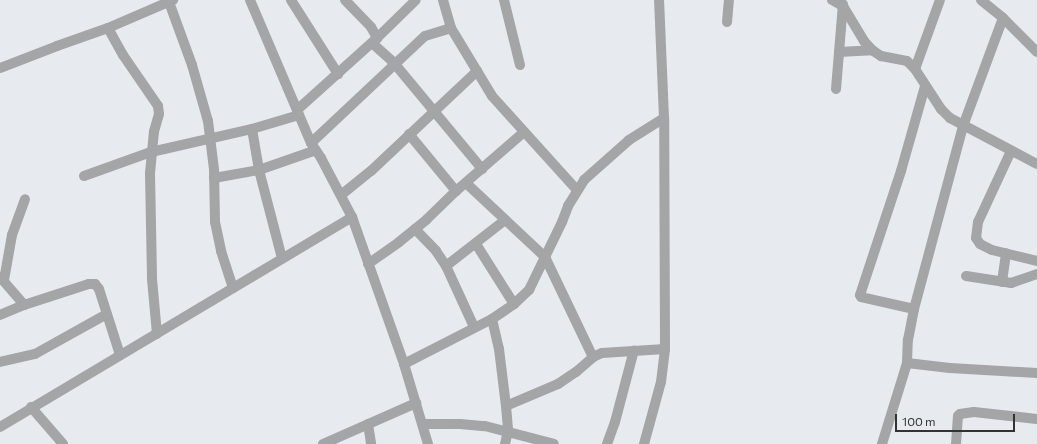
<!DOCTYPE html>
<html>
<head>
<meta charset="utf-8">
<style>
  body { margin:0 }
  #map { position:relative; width:1037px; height:444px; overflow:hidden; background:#e7ebef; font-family:Commissioner,sans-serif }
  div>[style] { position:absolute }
  .minor>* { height:10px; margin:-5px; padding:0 5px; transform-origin:5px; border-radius:5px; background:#a3a5a6 }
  span { translate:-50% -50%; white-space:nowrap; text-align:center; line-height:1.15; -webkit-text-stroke:4px #e7ebef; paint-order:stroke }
  .scale { position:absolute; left:895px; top:414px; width:120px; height:18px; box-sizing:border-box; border:2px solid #303233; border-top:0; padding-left:5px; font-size:12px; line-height:14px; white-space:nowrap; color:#303233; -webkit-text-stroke:3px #e7ebef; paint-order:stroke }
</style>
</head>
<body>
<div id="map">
  <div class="minor">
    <div style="left:250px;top:0;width:155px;rotate:66.9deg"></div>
    <div style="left:311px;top:143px;width:18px;rotate:56deg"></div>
    <div style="left:321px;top:158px;width:67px;rotate:62.3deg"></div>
    <div style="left:352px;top:217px;width:156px;rotate:70.5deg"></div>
    <div style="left:404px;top:364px;width:84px;rotate:73.3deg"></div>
    <div style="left:291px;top:0;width:88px;rotate:57.6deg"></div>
    <div style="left:345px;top:0;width:37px;rotate:46deg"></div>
    <div style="left:371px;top:27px;width:13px;rotate:61deg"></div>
    <div style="left:443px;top:0;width:29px;rotate:74deg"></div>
    <div style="left:451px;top:28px;width:79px;rotate:58.9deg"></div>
    <div style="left:492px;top:96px;width:127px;rotate:47.9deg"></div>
    <div style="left:504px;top:0;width:67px;rotate:76.2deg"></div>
    <div style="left:832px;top:0;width:13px;rotate:29deg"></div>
    <div style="left:843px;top:6px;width:41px;rotate:59deg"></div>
    <div style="left:864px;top:41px;width:12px;rotate:48deg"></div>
    <div style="left:872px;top:50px;width:11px;rotate:34deg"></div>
    <div style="left:881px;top:56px;width:26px;rotate:11deg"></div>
    <div style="left:907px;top:61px;width:11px;rotate:45deg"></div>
    <div style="left:915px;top:69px;width:48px;rotate:57deg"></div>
    <div style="left:941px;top:109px;width:13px;rotate:45deg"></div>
    <div style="left:950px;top:118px;width:98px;rotate:27.9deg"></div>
    <div style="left:981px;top:0;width:28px;rotate:39deg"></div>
    <div style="left:1003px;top:18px;width:48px;rotate:45deg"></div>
    <div style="left:169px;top:2px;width:67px;rotate:69.9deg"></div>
    <div style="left:192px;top:65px;width:58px;rotate:74.1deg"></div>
    <div style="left:208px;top:121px;width:48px;rotate:82.9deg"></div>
    <div style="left:214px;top:169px;width:53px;rotate:88.9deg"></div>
    <div style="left:215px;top:222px;width:30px;rotate:78deg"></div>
    <div style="left:221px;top:251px;width:39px;rotate:72deg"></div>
    <div style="left:727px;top:22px;width:22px;rotate:-85deg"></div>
    <div style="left:108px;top:28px;width:31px;rotate:61deg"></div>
    <div style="left:123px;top:55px;width:62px;rotate:55.5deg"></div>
    <div style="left:158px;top:106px;width:8px;rotate:83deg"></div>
    <div style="left:159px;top:114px;width:18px;rotate:106deg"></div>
    <div style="left:154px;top:131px;width:42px;rotate:95.4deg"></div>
    <div style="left:150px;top:173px;width:106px;rotate:88.9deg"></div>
    <div style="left:152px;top:279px;width:55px;rotate:84.8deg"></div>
    <div style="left:372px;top:43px;width:30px;rotate:42deg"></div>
    <div style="left:394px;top:63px;width:138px;rotate:50.3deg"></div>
    <div style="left:839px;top:52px;width:33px;rotate:-3deg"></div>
    <div style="left:0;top:68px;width:61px;rotate:-21.1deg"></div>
    <div style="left:57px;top:46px;width:54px;rotate:-19.4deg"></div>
    <div style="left:108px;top:28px;width:71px;rotate:-23.3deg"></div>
    <div style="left:915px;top:69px;width:73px;rotate:-70.1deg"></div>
    <div style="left:836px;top:89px;width:85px;rotate:-85.3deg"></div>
    <div style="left:297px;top:110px;width:108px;rotate:-42deg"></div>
    <div style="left:377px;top:38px;width:54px;rotate:-44.3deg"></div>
    <div style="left:252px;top:129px;width:42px;rotate:80.3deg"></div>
    <div style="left:259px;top:170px;width:91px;rotate:75.4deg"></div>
    <div style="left:409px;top:134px;width:74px;rotate:50.5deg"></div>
    <div style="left:311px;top:143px;width:156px;rotate:-43.2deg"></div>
    <div style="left:425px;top:36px;width:27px;rotate:-17deg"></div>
    <div style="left:1011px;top:151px;width:78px;rotate:114.9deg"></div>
    <div style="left:978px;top:222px;width:16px;rotate:97deg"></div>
    <div style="left:976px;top:238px;width:7px;rotate:56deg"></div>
    <div style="left:980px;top:244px;width:13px;rotate:27deg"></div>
    <div style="left:992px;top:250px;width:46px;rotate:13.7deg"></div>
    <div style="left:84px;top:176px;width:71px;rotate:-19.7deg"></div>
    <div style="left:151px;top:152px;width:104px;rotate:-12.8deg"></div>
    <div style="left:252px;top:129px;width:49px;rotate:-16.6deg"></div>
    <div style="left:214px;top:178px;width:46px;rotate:-10.1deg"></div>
    <div style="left:259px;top:170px;width:60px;rotate:-19.3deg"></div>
    <div style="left:466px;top:183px;width:108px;rotate:43.1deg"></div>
    <div style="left:545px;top:257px;width:111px;rotate:64.4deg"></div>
    <div style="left:341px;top:195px;width:38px;rotate:-39deg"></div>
    <div style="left:371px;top:171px;width:146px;rotate:-43.3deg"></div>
    <div style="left:415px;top:229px;width:30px;rotate:46deg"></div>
    <div style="left:436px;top:251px;width:18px;rotate:56deg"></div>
    <div style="left:446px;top:266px;width:67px;rotate:65.3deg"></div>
    <div style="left:476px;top:244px;width:71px;rotate:57.7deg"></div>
    <div style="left:368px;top:264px;width:38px;rotate:-35deg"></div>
    <div style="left:399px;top:242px;width:36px;rotate:-39deg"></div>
    <div style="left:427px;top:219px;width:40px;rotate:-44deg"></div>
    <div style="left:456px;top:191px;width:90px;rotate:-40.9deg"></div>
    <div style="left:446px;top:266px;width:75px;rotate:-37.9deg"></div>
    <div style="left:966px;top:276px;width:46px;rotate:8.8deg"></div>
    <div style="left:1011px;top:283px;width:28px;rotate:-19deg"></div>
    <div style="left:0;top:277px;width:37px;rotate:49deg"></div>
    <div style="left:4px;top:280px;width:46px;rotate:-79.9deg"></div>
    <div style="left:12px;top:235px;width:38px;rotate:-70deg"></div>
    <div style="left:1002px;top:282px;width:29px;rotate:-82deg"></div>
    <div style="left:914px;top:309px;width:54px;rotate:-167.2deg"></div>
    <div style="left:861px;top:297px;width:2px;rotate:-117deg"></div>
    <div style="left:860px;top:295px;width:131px;rotate:-71.7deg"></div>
    <div style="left:901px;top:171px;width:88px;rotate:-74.2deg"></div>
    <div style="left:0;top:315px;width:26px;rotate:-23deg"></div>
    <div style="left:24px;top:305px;width:68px;rotate:-17.9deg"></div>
    <div style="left:89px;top:284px;width:6px"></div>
    <div style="left:95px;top:284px;width:6px;rotate:51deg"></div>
    <div style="left:99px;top:289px;width:69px;rotate:72.3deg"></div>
    <div style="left:492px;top:319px;width:31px;rotate:77deg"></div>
    <div style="left:499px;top:349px;width:57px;rotate:83deg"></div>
    <div style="left:506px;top:406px;width:25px;rotate:85deg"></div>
    <div style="left:508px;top:431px;width:13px;rotate:103deg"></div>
    <div style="left:0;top:362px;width:36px;rotate:-13deg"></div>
    <div style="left:35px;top:354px;width:82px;rotate:-29.1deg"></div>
    <div style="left:907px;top:363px;width:43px;rotate:6.6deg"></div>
    <div style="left:950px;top:368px;width:87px;rotate:3.3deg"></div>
    <div style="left:404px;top:364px;width:99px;rotate:-27.1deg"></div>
    <div style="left:492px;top:319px;width:27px;rotate:-34deg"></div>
    <div style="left:514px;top:304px;width:21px;rotate:-43deg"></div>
    <div style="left:529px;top:290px;width:76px;rotate:-64.1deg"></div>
    <div style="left:562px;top:222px;width:17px;rotate:-69deg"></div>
    <div style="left:568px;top:206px;width:31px;rotate:-58deg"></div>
    <div style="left:584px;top:180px;width:60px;rotate:-41.6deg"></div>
    <div style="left:629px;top:140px;width:41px;rotate:-32.2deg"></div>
    <div style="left:506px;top:406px;width:56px;rotate:-22.9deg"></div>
    <div style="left:558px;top:384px;width:22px;rotate:-34deg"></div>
    <div style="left:576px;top:372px;width:23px;rotate:-41deg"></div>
    <div style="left:593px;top:357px;width:10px;rotate:-24deg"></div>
    <div style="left:602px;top:353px;width:63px;rotate:-3.6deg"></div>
    <div style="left:31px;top:407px;width:49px;rotate:49.1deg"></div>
    <div style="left:368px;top:424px;width:20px;rotate:81deg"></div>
    <div style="left:423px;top:424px;width:37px"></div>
    <div style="left:460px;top:424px;width:25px;rotate:5deg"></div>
    <div style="left:485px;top:426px;width:71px;rotate:14.6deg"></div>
    <div style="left:0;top:427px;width:410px;rotate:-30.8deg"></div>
    <div style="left:323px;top:444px;width:102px;rotate:-23.8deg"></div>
    <div style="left:607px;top:444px;width:23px;rotate:-70deg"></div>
    <div style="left:615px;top:422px;width:74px;rotate:-75.2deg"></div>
    <div style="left:644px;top:444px;width:64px;rotate:-74.7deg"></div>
    <div style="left:661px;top:382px;width:33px;rotate:-83deg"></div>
    <div style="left:665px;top:349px;width:231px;rotate:-90.2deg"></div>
    <div style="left:664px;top:118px;width:118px;rotate:-92.4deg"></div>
    <div style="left:882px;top:444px;width:85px;rotate:-72.8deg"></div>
    <div style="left:907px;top:363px;width:23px;rotate:-88deg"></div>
    <div style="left:908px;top:340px;width:32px;rotate:-79deg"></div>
    <div style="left:914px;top:309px;width:189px;rotate:-75deg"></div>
    <div style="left:963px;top:126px;width:115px;rotate:-69.7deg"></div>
    <div style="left:956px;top:444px;width:28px;rotate:-86deg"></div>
    <div style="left:958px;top:416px;width:3px;rotate:-45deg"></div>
    <div style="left:960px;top:414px;width:14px;rotate:-8deg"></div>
    <div style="left:974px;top:412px;width:63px;rotate:6.3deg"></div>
  </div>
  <div class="scale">100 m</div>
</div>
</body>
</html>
